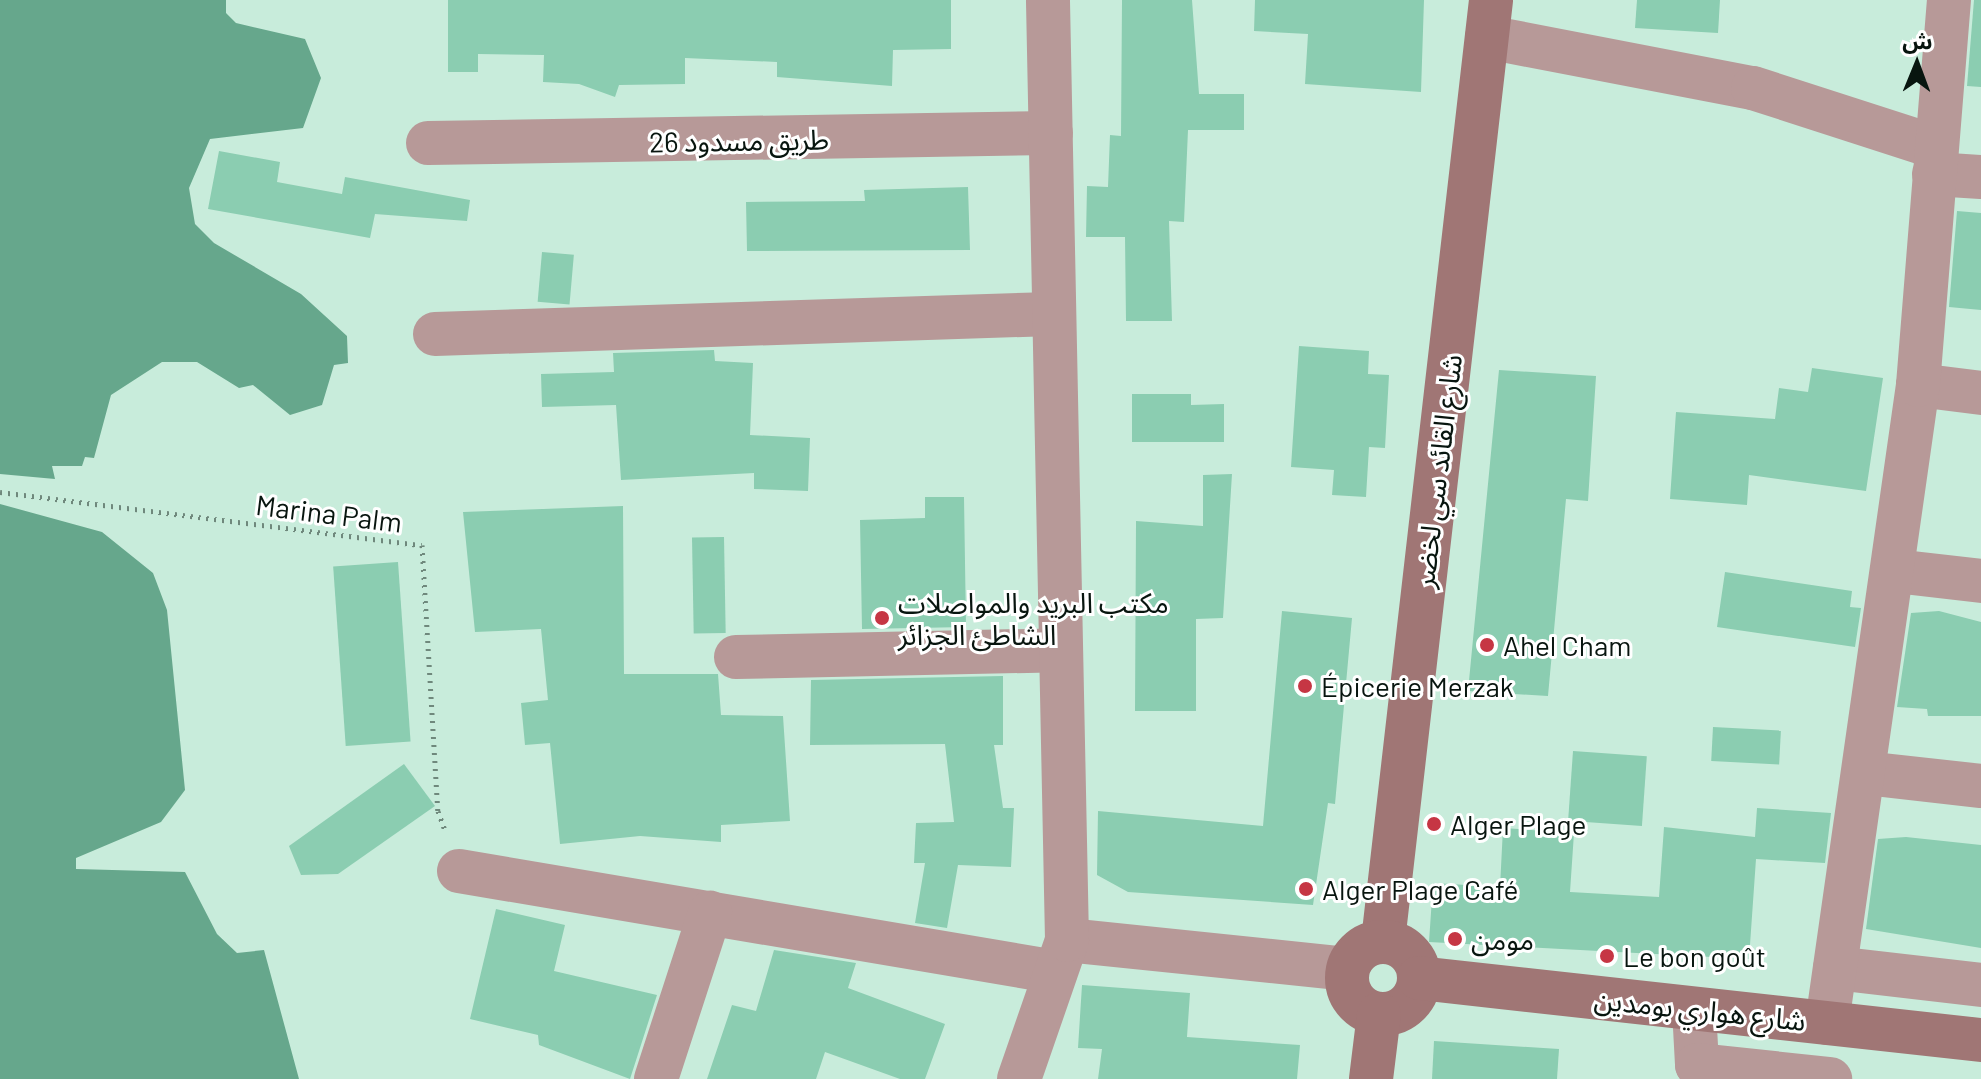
<!DOCTYPE html>
<html>
<head>
<meta charset="utf-8">
<style>
  body { margin:0 }
  #map { position:relative; width:1981px; height:1079px; overflow:hidden; background:#c8ecdb; font-family:Barlow,"Noto Sans Arabic",sans-serif }
  div>[style] { position:absolute }
  .water>* { inset:0; background:#66a78c }
  .building>* { inset:0; background:#8bcdb1; transform-origin:0 0 }
  .path>* { height:5px; margin-top:-2.5px; transform-origin:0; background:repeating-linear-gradient(90deg,#6f887c 0 2px,transparent 0 8px) }
  .minor>* { height:44px; margin:-22px; padding:0 22px; transform-origin:22px; border-radius:22px; background:#b79998 }
  .tertiary>* { height:44px; margin:-22px; padding:0 22px; transform-origin:22px; border-radius:22px; background:#b79998 }
  .secondary>* { height:44px; margin:-22px; padding:0 22px; transform-origin:22px; border-radius:22px; background:#a07675 }
  .secondary>.ring { margin:-22px; padding:0; box-sizing:content-box; background:none; border:44px solid #a07675; border-radius:50% }
  .dots>* { width:22px; height:22px; translate:-50% -50%; box-sizing:border-box; border:4px solid #fff; border-radius:50% }
  span { translate:-50% -50%; white-space:nowrap; text-align:center; line-height:1.15; -webkit-text-stroke:6px #fff; paint-order:stroke }
  .street-label { font-size:28px; color:#08150f }
  .poi-label { font-size:28px; color:#08150f }
  .left { translate:0 -50%; text-align:left }
  .north { position:absolute; left:1877px; top:24px; width:80px; height:80px; -webkit-text-stroke:6px #fff; paint-order:stroke; rotate:1deg; font-size:22px; font-weight:700; line-height:32px; text-align:center; color:#08150f }
  .north::after { content:''; display:block; margin:auto; width:28px; height:36px; background:#08150f; clip-path:polygon(50% 0,100% 100%,50% 72%,0 100%) }
</style>
</head>
<body>
<div id="map">
  <div class="water">
    <div style="clip-path:polygon(0 0,226px 0,226px 13px,236px 23px,305px 39px,321px 78px,303px 128px,210px 139px,189px 188px,195px 224px,214px 243px,301px 294px,347px 336px,348px 363px,334px 365px,322px 405px,290px 415px,253px 385px,239px 388px,197px 362px,162px 362px,111px 395px,94px 458px,85px 457px,82px 466px,52px 466px,55px 479px,0 474px)"></div>
    <div style="clip-path:polygon(0 504px,102px 532px,153px 573px,167px 610px,185px 790px,161px 822px,76px 858px,76px 869px,185px 872px,217px 934px,237px 953px,264px 950px,299px 1079px,0 1079px)"></div>
  </div>
  <div class="building">
    <div style="clip-path:polygon(448px 0,951px 0,951px 49px,893px 50px,892px 86px,777px 77px,777px 62px,685px 58px,685px 84px,619px 85px,615px 97px,579px 84px,543px 82px,544px 55px,478px 54px,478px 72px,448px 72px)"></div>
    <div style="clip-path:polygon(1122px 0,1192px 0,1199px 94px,1244px 94px,1244px 130px,1188px 130px,1184px 222px,1169px 221px,1172px 321px,1126px 321px,1125px 237px,1086px 237px,1087px 186px,1108px 187px,1110px 135px,1121px 136px)"></div>
    <div style="clip-path:polygon(1255px 0,1424px 0,1421px 92px,1305px 84px,1308px 34px,1254px 31px)"></div>
    <div style="clip-path:polygon(1637px 0,1720px 0,1718px 33px,1635px 28px)"></div>
    <div style="clip-path:polygon(1974px 0,1981px 0,1981px 87px,1967px 86px)"></div>
    <div style="clip-path:polygon(219px 151px,280px 162px,277px 182px,342px 194px,345px 177px,470px 200px,467px 221px,375px 214px,370px 238px,208px 209px)"></div>
    <div style="clip-path:polygon(968px 187px,970px 250px,747px 251px,746px 202px,865px 201px,864px 190px)"></div>
    <div style="clip-path:polygon(1957px 211px,1981px 213px,1981px 310px,1949px 307px)"></div>
    <div style="left:542px;top:252px;width:32px;height:50px;rotate:5deg"></div>
    <div style="clip-path:polygon(1299px 346px,1369px 351px,1368px 374px,1389px 375px,1385px 448px,1369px 447px,1366px 497px,1332px 495px,1334px 470px,1291px 467px)"></div>
    <div style="clip-path:polygon(714px 350px,715px 361px,753px 363px,750px 435px,810px 438px,808px 491px,754px 489px,754px 473px,621px 480px,616px 405px,542px 407px,541px 374px,614px 372px,613px 353px)"></div>
    <div style="clip-path:polygon(1812px 368px,1883px 378px,1866px 491px,1749px 475px,1747px 505px,1670px 499px,1676px 412px,1775px 419px,1779px 388px,1808px 392px)"></div>
    <div style="clip-path:polygon(1499px 370px,1596px 376px,1588px 501px,1566px 499px,1548px 696px,1468px 691px)"></div>
    <div style="clip-path:polygon(1132px 394px,1191px 394px,1191px 405px,1224px 404px,1224px 442px,1132px 442px)"></div>
    <div style="clip-path:polygon(1232px 474px,1223px 618px,1196px 619px,1196px 711px,1135px 711px,1136px 521px,1203px 526px,1203px 475px)"></div>
    <div style="clip-path:polygon(925px 497px,964px 497px,966px 627px,862px 629px,860px 520px,925px 518px)"></div>
    <div style="clip-path:polygon(623px 506px,624px 674px,718px 674px,721px 715px,783px 716px,790px 821px,721px 825px,721px 842px,640px 836px,560px 844px,550px 743px,525px 745px,521px 703px,548px 700px,541px 629px,475px 632px,463px 512px)"></div>
    <div style="left:724px;top:537px;width:96px;height:32px;rotate:89deg"></div>
    <div style="left:398px;top:562px;width:180px;height:65px;rotate:86deg"></div>
    <div style="clip-path:polygon(1725px 572px,1852px 591px,1850px 607px,1861px 608px,1855px 647px,1717px 627px)"></div>
    <div style="clip-path:polygon(1282px 611px,1352px 618px,1335px 804px,1328px 803px,1313px 905px,1128px 892px,1097px 875px,1098px 811px,1263px 826px)"></div>
    <div style="clip-path:polygon(1939px 611px,1981px 622px,1981px 716px,1928px 716px,1927px 709px,1897px 707px,1911px 613px)"></div>
    <div style="clip-path:polygon(1003px 676px,1003px 745px,994px 745px,1003px 808px,1014px 808px,1011px 867px,958px 865px,947px 928px,915px 923px,925px 863px,914px 863px,916px 823px,954px 822px,945px 744px,810px 745px,811px 680px)"></div>
    <div style="left:1713px;top:727px;width:68px;height:34px;rotate:3deg"></div>
    <div style="left:1573px;top:751px;width:74px;height:70px;rotate:4deg"></div>
    <div style="clip-path:polygon(404px 764px,435px 806px,338px 874px,301px 875px,289px 846px)"></div>
    <div style="clip-path:polygon(1757px 808px,1831px 813px,1825px 863px,1756px 859px,1749px 959px,1429px 942px,1433px 883px,1500px 887px,1503px 828px,1574px 833px,1570px 892px,1659px 897px,1664px 827px,1755px 837px)"></div>
    <div style="clip-path:polygon(1906px 837px,1981px 845px,1981px 948px,1866px 929px,1878px 839px)"></div>
    <div style="clip-path:polygon(496px 909px,565px 925px,554px 971px,657px 995px,630px 1079px,539px 1045px,538px 1035px,470px 1019px)"></div>
    <div style="clip-path:polygon(774px 950px,856px 963px,848px 988px,945px 1024px,925px 1079px,900px 1079px,825px 1052px,816px 1079px,707px 1079px,732px 1005px,756px 1011px)"></div>
    <div style="clip-path:polygon(1082px 985px,1190px 993px,1187px 1037px,1300px 1045px,1297px 1079px,1098px 1079px,1102px 1049px,1078px 1048px)"></div>
    <div style="clip-path:polygon(1434px 1041px,1559px 1049px,1557px 1079px,1432px 1079px)"></div>
  </div>
  <div class="path">
    <div style="left:0;top:492px;width:425px;rotate:7.2deg"></div>
    <div style="left:422px;top:545px;width:266px;rotate:86.6deg"></div>
    <div style="left:438px;top:811px;width:23px;rotate:70deg"></div>
  </div>
  <div class="minor">
    <div style="left:1487px;top:37px;width:271px;rotate:10.9deg"></div>
    <div style="left:1753px;top:88px;width:192px;rotate:17.9deg"></div>
    <div style="left:428px;top:143px;width:623px;rotate:-0.92deg"></div>
    <div style="left:1934px;top:174px;width:47px;rotate:3.7deg"></div>
    <div style="left:435px;top:334px;width:617px;rotate:-1.86deg"></div>
    <div style="left:1918px;top:385px;width:64px;rotate:7.2deg"></div>
    <div style="left:1895px;top:571px;width:87px;rotate:6.6deg"></div>
    <div style="left:736px;top:657px;width:325px;rotate:-1.2deg"></div>
    <div style="left:1865px;top:773px;width:117px;rotate:6.4deg"></div>
    <div style="left:459px;top:871px;width:605px;rotate:9.6deg"></div>
    <div style="left:1835px;top:968px;width:147px;rotate:6.6deg"></div>
    <div style="left:1694px;top:1009px;width:56px;rotate:86.9deg"></div>
    <div style="left:1697px;top:1065px;width:134px;rotate:6deg"></div>
    <div style="left:1827px;top:1023px;width:644px;rotate:-81.88deg"></div>
    <div style="left:1918px;top:385px;width:386px;rotate:-85.4deg"></div>
    <div style="left:656px;top:1079px;width:175px;rotate:-72deg"></div>
  </div>
  <div class="tertiary">
    <div style="left:1067px;top:940px;width:281px;rotate:5.9deg"></div>
    <div style="left:1019px;top:1079px;width:147px;rotate:-70.9deg"></div>
    <div style="left:1067px;top:940px;width:940px;rotate:-91.16deg"></div>
  </div>
  <div class="secondary">
    <div style="left:1383px;top:941px;width:947px;rotate:-83.45deg"></div>
    <div class="ring" style="left:1347px;top:942px;width:28px;height:28px"></div>
    <div style="left:1419px;top:978px;width:565px;rotate:6.3deg"></div>
    <div style="left:1371px;top:1079px;width:65px;rotate:-83deg"></div>
  </div>
  <div class="dots">
    <div style="left:882px;top:618px;background:#c63644"></div>
    <div style="left:1487px;top:645px;background:#c63644"></div>
    <div style="left:1305px;top:686px;background:#c63644"></div>
    <div style="left:1434px;top:824px;background:#c63644"></div>
    <div style="left:1306px;top:889px;background:#c63644"></div>
    <div style="left:1455px;top:939px;background:#c63644"></div>
    <div style="left:1607px;top:956px;background:#c63644"></div>
  </div>
  <div class="street-label">
    <span style="left:739px;top:140px;rotate:-1deg">طريق مسدود 26</span>
    <span style="left:1437px;top:471px;rotate:-83deg">شارع القائد سي لخضر</span>
    <span style="left:329px;top:513px;rotate:7deg">Marina Palm</span>
    <span style="left:1700px;top:1009px;rotate:6deg">شارع هواري بومدين</span>
  </div>
  <div class="poi-label">
    <span class="left" style="left:898px;top:618px">مكتب البريد والمواصلات<br>الشاطئ الجزائر</span>
    <span class="left" style="left:1503px;top:645px">Ahel Cham</span>
    <span class="left" style="left:1321px;top:686px">Épicerie Merzak</span>
    <span class="left" style="left:1450px;top:824px">Alger Plage</span>
    <span class="left" style="left:1322px;top:889px">Alger Plage Café</span>
    <span class="left" style="left:1471px;top:939px">مومن</span>
    <span class="left" style="left:1623px;top:956px">Le bon goût</span>
  </div>
  <div class="north">ش</div>
</div>
</body>
</html>
